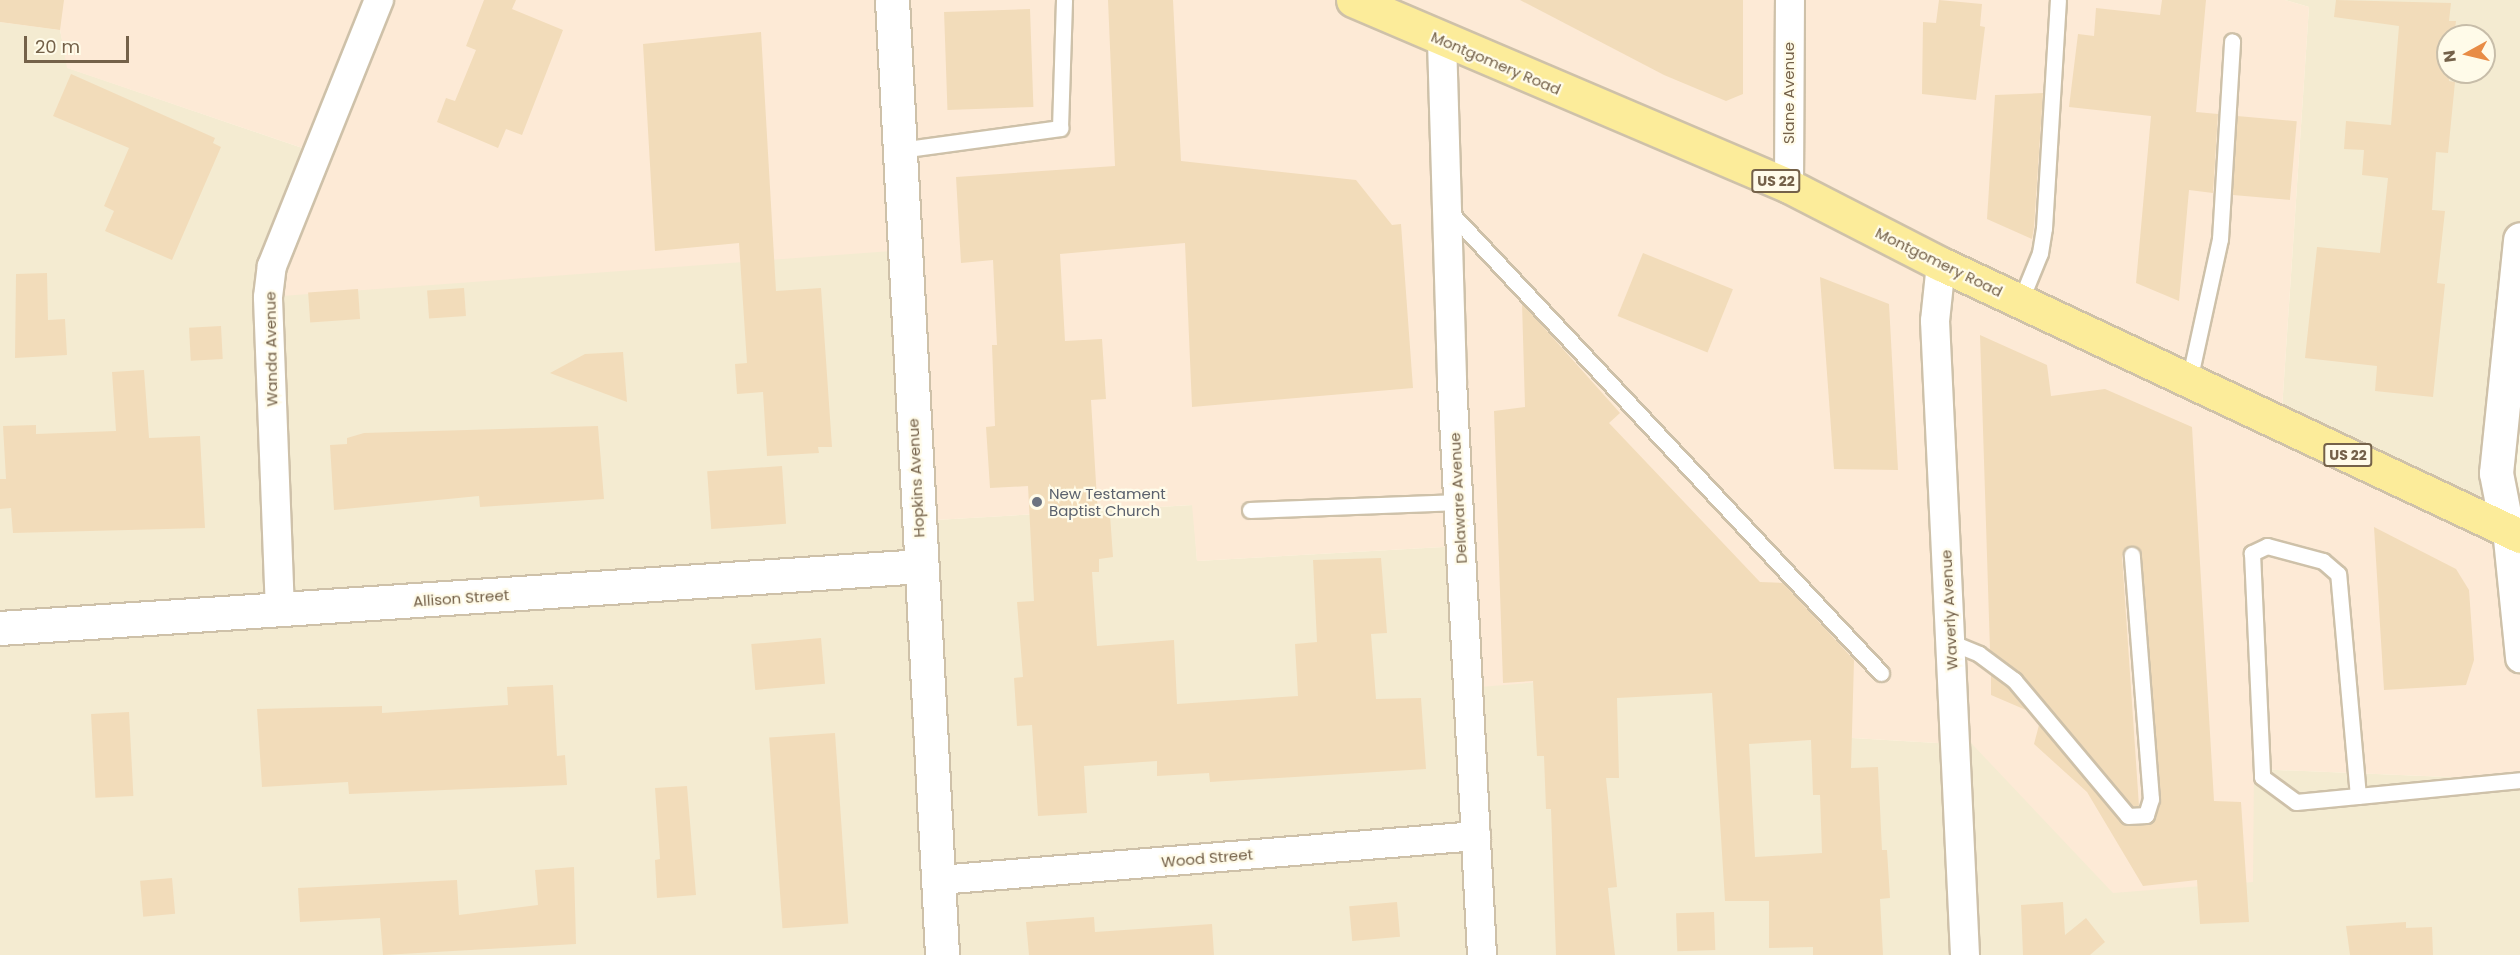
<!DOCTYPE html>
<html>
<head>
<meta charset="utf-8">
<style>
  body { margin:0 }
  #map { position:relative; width:2520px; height:955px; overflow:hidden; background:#fcf8e3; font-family:Poppins,sans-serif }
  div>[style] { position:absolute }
  .residential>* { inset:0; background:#f4ebd1 }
  .commercial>* { inset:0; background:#fdead6 }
  .building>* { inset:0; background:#f2dcba; transform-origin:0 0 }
  .roads { filter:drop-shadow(2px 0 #cec1a9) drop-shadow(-2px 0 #cec1a9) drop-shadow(0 2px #cec1a9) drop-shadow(0 -2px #cec1a9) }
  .lane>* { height:15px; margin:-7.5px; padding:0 7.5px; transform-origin:7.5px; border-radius:7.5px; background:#fff }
  .street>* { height:28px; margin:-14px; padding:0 14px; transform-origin:14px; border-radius:14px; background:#fff }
  .secondary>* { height:33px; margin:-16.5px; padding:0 16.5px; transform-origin:16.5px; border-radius:16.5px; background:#fff }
  .primary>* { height:33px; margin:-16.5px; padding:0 16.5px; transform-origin:16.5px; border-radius:16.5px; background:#fcec9a }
  .dots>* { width:16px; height:16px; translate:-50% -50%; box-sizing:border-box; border:3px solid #fffbe9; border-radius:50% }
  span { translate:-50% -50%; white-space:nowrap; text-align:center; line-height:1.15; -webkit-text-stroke:4.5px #fffbe9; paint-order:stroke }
  .shield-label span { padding:2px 4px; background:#fffbe9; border:2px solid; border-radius:4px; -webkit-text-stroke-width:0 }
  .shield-label { font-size:14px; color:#746149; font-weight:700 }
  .street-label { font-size:15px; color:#746149 }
  .worship-label { font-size:15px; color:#5b616d }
  .left { translate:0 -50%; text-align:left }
  .north { position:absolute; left:2436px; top:24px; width:60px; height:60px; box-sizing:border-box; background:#fffbe9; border:2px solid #c7bda9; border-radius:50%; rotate:262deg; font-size:16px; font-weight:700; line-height:24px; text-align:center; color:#746149 }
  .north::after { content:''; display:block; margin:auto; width:21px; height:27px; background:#e88c46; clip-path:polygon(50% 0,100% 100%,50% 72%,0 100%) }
  .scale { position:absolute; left:24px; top:36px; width:105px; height:27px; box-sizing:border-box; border:3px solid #746149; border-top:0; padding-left:8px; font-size:18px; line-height:21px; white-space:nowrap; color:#746149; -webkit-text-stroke:4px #fffbe9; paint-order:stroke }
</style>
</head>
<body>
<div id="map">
  <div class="residential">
    <div style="clip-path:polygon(evenodd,2285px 0,2520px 0,2520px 307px,2507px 529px,2281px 424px,2309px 7px,2285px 0,2448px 36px,2484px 36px,2484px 72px,2448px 72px,2448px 36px)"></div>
    <div style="clip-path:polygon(0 22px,60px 30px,68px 68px,317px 153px,905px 250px,918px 521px,1193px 505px,1197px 561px,1461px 546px,1503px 683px,1666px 674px,1852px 738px,1954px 744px,1954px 725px,2254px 769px,2520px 780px,2520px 955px,0 955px)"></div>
  </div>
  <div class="commercial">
    <div style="clip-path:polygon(0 0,2285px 0,2309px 7px,2281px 424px,2507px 529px,2520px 658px,2520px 780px,2254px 769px,2253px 882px,2113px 893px,1955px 726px,1954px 744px,1852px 738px,1717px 745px,1710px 668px,1468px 688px,1461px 546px,1197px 561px,1192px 505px,918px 521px,905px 250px,268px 297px,317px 153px,67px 68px,60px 30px,0 22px)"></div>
  </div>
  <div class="building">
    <div style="clip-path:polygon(0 0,64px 0,60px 30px,0 22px)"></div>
    <div style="clip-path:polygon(484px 0,516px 0,512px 9px,563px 30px,522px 135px,506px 129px,498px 148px,437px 122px,446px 98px,455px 101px,476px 50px,466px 46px)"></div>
    <div style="clip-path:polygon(1108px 0,1173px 0,1181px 161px,1356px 180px,1392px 225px,1401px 224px,1413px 388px,1192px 407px,1185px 243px,1060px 254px,1065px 341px,1102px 339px,1106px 399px,1091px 400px,1098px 516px,1110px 515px,1113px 557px,1099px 559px,1099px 572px,1092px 572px,1097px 646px,1174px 640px,1177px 704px,1298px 696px,1295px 644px,1317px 642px,1313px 560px,1381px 558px,1387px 633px,1371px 634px,1376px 699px,1421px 698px,1426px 769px,1210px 782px,1209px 773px,1157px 776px,1157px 761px,1084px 766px,1087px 813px,1038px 816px,1032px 725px,1017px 726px,1014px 678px,1023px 677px,1017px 602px,1034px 601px,1028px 486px,990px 488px,986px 427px,995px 426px,992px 345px,997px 345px,993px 260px,961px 263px,956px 177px,1115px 166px)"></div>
    <div style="clip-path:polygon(1520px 0,1743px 0,1743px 94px,1726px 101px,1664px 75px)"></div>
    <div style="clip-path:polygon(1939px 0,1982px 4px,1980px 26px,1985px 27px,1976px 100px,1922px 94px,1923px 22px,1936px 23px)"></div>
    <div style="clip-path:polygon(2162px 0,2206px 0,2196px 112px,2218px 114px,2213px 193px,2189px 190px,2179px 301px,2136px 283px,2151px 116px,2069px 107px,2078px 34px,2094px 36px,2096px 8px,2160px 15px)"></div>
    <div style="clip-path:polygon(2336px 0,2451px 3px,2449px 21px,2456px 21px,2454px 36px,2448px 36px,2449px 81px,2455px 82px,2448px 153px,2436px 152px,2432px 210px,2445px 211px,2437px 283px,2445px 284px,2433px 397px,2375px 391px,2377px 366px,2305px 358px,2317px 247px,2380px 253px,2388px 178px,2362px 175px,2364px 150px,2344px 149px,2346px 121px,2391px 125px,2399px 26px,2334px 17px)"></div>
    <div style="left:1030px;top:9px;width:98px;height:86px;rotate:88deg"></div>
    <div style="clip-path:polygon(761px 32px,776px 291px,821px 288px,832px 447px,818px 447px,819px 453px,767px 456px,763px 392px,737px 394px,735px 364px,747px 363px,739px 243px,655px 251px,643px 44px)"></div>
    <div style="clip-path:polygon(71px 74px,215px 138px,213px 143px,221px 147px,172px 260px,105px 231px,114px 211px,104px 206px,129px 148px,53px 116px)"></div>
    <div style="clip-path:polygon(2043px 93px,2034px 227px,2032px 239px,1987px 219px,1995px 95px)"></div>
    <div style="left:2237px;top:116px;width:60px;height:79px;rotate:5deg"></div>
    <div style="left:1643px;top:253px;width:97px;height:68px;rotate:22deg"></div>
    <div style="clip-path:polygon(47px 273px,48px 320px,65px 319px,67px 355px,15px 358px,16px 274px)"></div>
    <div style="clip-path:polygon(1820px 277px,1889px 304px,1898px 470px,1834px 469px)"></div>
    <div style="left:464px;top:288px;width:28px;height:37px;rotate:86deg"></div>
    <div style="left:358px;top:289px;width:30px;height:50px;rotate:86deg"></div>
    <div style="clip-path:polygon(evenodd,1522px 303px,1620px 413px,1609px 423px,1760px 582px,1783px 583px,1854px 660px,1851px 768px,1878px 767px,1882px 850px,1887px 850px,1890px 898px,1880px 899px,1883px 955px,1813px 955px,1813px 947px,1769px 948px,1769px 901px,1725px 901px,1712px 693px,1617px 698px,1619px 778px,1606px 778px,1617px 887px,1608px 888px,1615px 955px,1556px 955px,1551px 809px,1546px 809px,1544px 756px,1537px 756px,1533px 681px,1503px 683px,1494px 411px,1525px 407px,1522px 303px,1811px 740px,1813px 795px,1820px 795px,1822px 853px,1755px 857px,1749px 744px,1811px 740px)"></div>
    <div style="left:221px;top:326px;width:33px;height:32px;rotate:87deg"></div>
    <div style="clip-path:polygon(1980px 335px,2047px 365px,2051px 396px,2105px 389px,2192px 427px,2214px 801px,2241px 802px,2249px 922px,2200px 924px,2197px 880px,2143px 886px,2087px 792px,2034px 744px,2039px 725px,2124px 825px,2147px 825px,2155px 819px,2161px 798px,2140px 549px,2127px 547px,2122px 556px,2139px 806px,2132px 806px,2021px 674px,1990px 650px)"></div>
    <div style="clip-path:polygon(623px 352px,627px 402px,550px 373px,585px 354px)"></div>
    <div style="clip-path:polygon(144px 370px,149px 438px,200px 436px,205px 528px,13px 533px,11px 508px,0 509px,0 479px,6px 479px,3px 426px,36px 425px,36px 434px,116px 431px,112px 372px)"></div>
    <div style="clip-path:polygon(598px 426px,604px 499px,480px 507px,479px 496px,334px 510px,330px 445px,347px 444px,347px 438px,364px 433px)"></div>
    <div style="left:782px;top:466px;width:58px;height:75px;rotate:86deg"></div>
    <div style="clip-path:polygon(2374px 527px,2456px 569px,2469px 590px,2474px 660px,2466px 685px,2384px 690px)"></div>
    <div style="left:821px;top:638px;width:46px;height:70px;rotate:85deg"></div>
    <div style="clip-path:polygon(1991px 675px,2007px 687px,2026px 710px,1991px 695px)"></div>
    <div style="clip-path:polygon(553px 685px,557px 756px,565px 755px,567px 785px,349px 794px,348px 782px,262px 787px,257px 709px,382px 706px,382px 713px,508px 705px,507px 687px)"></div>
    <div style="left:129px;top:712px;width:84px;height:38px;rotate:87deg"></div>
    <div style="left:835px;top:733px;width:191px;height:66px;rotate:86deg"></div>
    <div style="clip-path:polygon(687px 786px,696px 895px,657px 898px,655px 860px,660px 859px,655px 788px)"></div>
    <div style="clip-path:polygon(574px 867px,576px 944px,383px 955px,380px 918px,300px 922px,298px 888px,457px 880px,459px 915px,538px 905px,535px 870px)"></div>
    <div style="left:172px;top:878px;width:36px;height:32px;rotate:85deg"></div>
    <div style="left:1397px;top:902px;width:35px;height:48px;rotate:85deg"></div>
    <div style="clip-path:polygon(2063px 902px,2065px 935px,2086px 918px,2105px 942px,2090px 955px,2023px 955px,2021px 905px)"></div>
    <div style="left:1714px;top:912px;width:38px;height:38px;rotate:88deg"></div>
    <div style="clip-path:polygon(1094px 917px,1095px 932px,1212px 924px,1214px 955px,1029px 955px,1026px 922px)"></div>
    <div style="clip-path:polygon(2406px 922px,2406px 928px,2432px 927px,2433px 955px,2350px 955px,2346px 926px)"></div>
  </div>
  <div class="roads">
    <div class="lane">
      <div style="left:900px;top:150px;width:162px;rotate:-7.8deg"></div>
      <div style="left:1060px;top:128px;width:128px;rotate:-88.2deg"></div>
      <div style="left:1448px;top:210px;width:634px;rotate:46.92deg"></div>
      <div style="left:2020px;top:302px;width:53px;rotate:-67.8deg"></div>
      <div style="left:2040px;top:253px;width:25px;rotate:-81deg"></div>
      <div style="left:2044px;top:228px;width:228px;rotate:-86.5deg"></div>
      <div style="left:2189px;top:381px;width:145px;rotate:-77.7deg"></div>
      <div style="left:2220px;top:239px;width:198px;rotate:-86.5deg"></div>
      <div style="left:1250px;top:510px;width:209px;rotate:-2.2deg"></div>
      <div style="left:1950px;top:642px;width:31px;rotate:22deg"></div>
      <div style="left:1979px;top:654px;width:44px;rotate:36.6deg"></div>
      <div style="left:2014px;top:680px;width:177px;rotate:50deg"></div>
      <div style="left:2128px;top:816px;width:18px;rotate:-3deg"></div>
      <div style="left:2146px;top:815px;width:17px;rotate:-73deg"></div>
      <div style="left:2151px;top:799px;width:245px;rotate:-94.5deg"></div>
      <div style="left:2358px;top:796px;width:223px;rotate:-95.1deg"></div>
      <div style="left:2338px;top:574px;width:20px;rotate:-139deg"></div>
      <div style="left:2323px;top:561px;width:58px;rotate:-165deg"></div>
      <div style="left:2267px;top:546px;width:17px;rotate:155deg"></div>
      <div style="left:2252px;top:553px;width:224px;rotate:87.4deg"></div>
      <div style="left:2262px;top:777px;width:42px;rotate:36.3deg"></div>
      <div style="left:2296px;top:802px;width:62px;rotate:-5.5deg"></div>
      <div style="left:2358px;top:796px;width:163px;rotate:-5.6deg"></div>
    </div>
    <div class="street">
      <div style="left:1442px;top:41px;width:340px;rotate:88.3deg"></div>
      <div style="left:1452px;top:381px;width:575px;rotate:87.01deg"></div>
      <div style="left:1789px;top:186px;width:186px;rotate:-89.7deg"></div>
      <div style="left:1941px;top:264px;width:57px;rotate:96deg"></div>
      <div style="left:1935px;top:321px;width:635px;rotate:87.29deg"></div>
      <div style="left:2507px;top:529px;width:130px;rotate:84.2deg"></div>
      <div style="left:280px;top:611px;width:314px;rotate:-92.2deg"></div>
      <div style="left:268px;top:297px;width:31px;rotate:-83deg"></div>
      <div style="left:272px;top:266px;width:287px;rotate:-68.1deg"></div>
      <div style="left:939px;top:880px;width:539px;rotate:-4.68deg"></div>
    </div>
    <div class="secondary">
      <div style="left:892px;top:0;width:956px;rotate:87deg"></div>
      <div style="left:2507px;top:529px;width:57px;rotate:-101.1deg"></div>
      <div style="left:2496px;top:473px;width:235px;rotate:-84.1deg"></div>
      <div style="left:0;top:628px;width:923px;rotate:-3.85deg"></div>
    </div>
    <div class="primary">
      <div style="left:1353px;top:0;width:474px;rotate:23.1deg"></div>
      <div style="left:1789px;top:186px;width:171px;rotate:27.2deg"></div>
      <div style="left:1941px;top:264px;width:640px;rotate:25.16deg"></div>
    </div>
  </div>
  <div class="dots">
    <div style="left:1037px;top:502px;background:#6b7280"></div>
  </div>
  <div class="shield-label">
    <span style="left:1776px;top:181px">US 22</span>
    <span style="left:2348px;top:455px">US 22</span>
  </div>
  <div class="street-label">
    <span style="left:1496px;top:63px;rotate:23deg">Montgomery Road</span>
    <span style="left:1789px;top:93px;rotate:-90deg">Slane Avenue</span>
    <span style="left:1939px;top:262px;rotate:26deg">Montgomery Road</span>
    <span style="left:271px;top:349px;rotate:-91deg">Wanda Avenue</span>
    <span style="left:916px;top:478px;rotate:-93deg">Hopkins Avenue</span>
    <span style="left:1458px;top:498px;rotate:-93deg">Delaware Avenue</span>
    <span style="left:461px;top:598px;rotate:-4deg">Allison Street</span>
    <span style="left:1949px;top:610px;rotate:-93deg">Waverly Avenue</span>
    <span style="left:1207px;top:858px;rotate:-5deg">Wood Street</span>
  </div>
  <div class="worship-label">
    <span class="left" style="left:1049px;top:502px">New Testament<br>Baptist Church</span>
  </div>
  <div class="north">N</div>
  <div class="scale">20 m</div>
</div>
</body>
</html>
